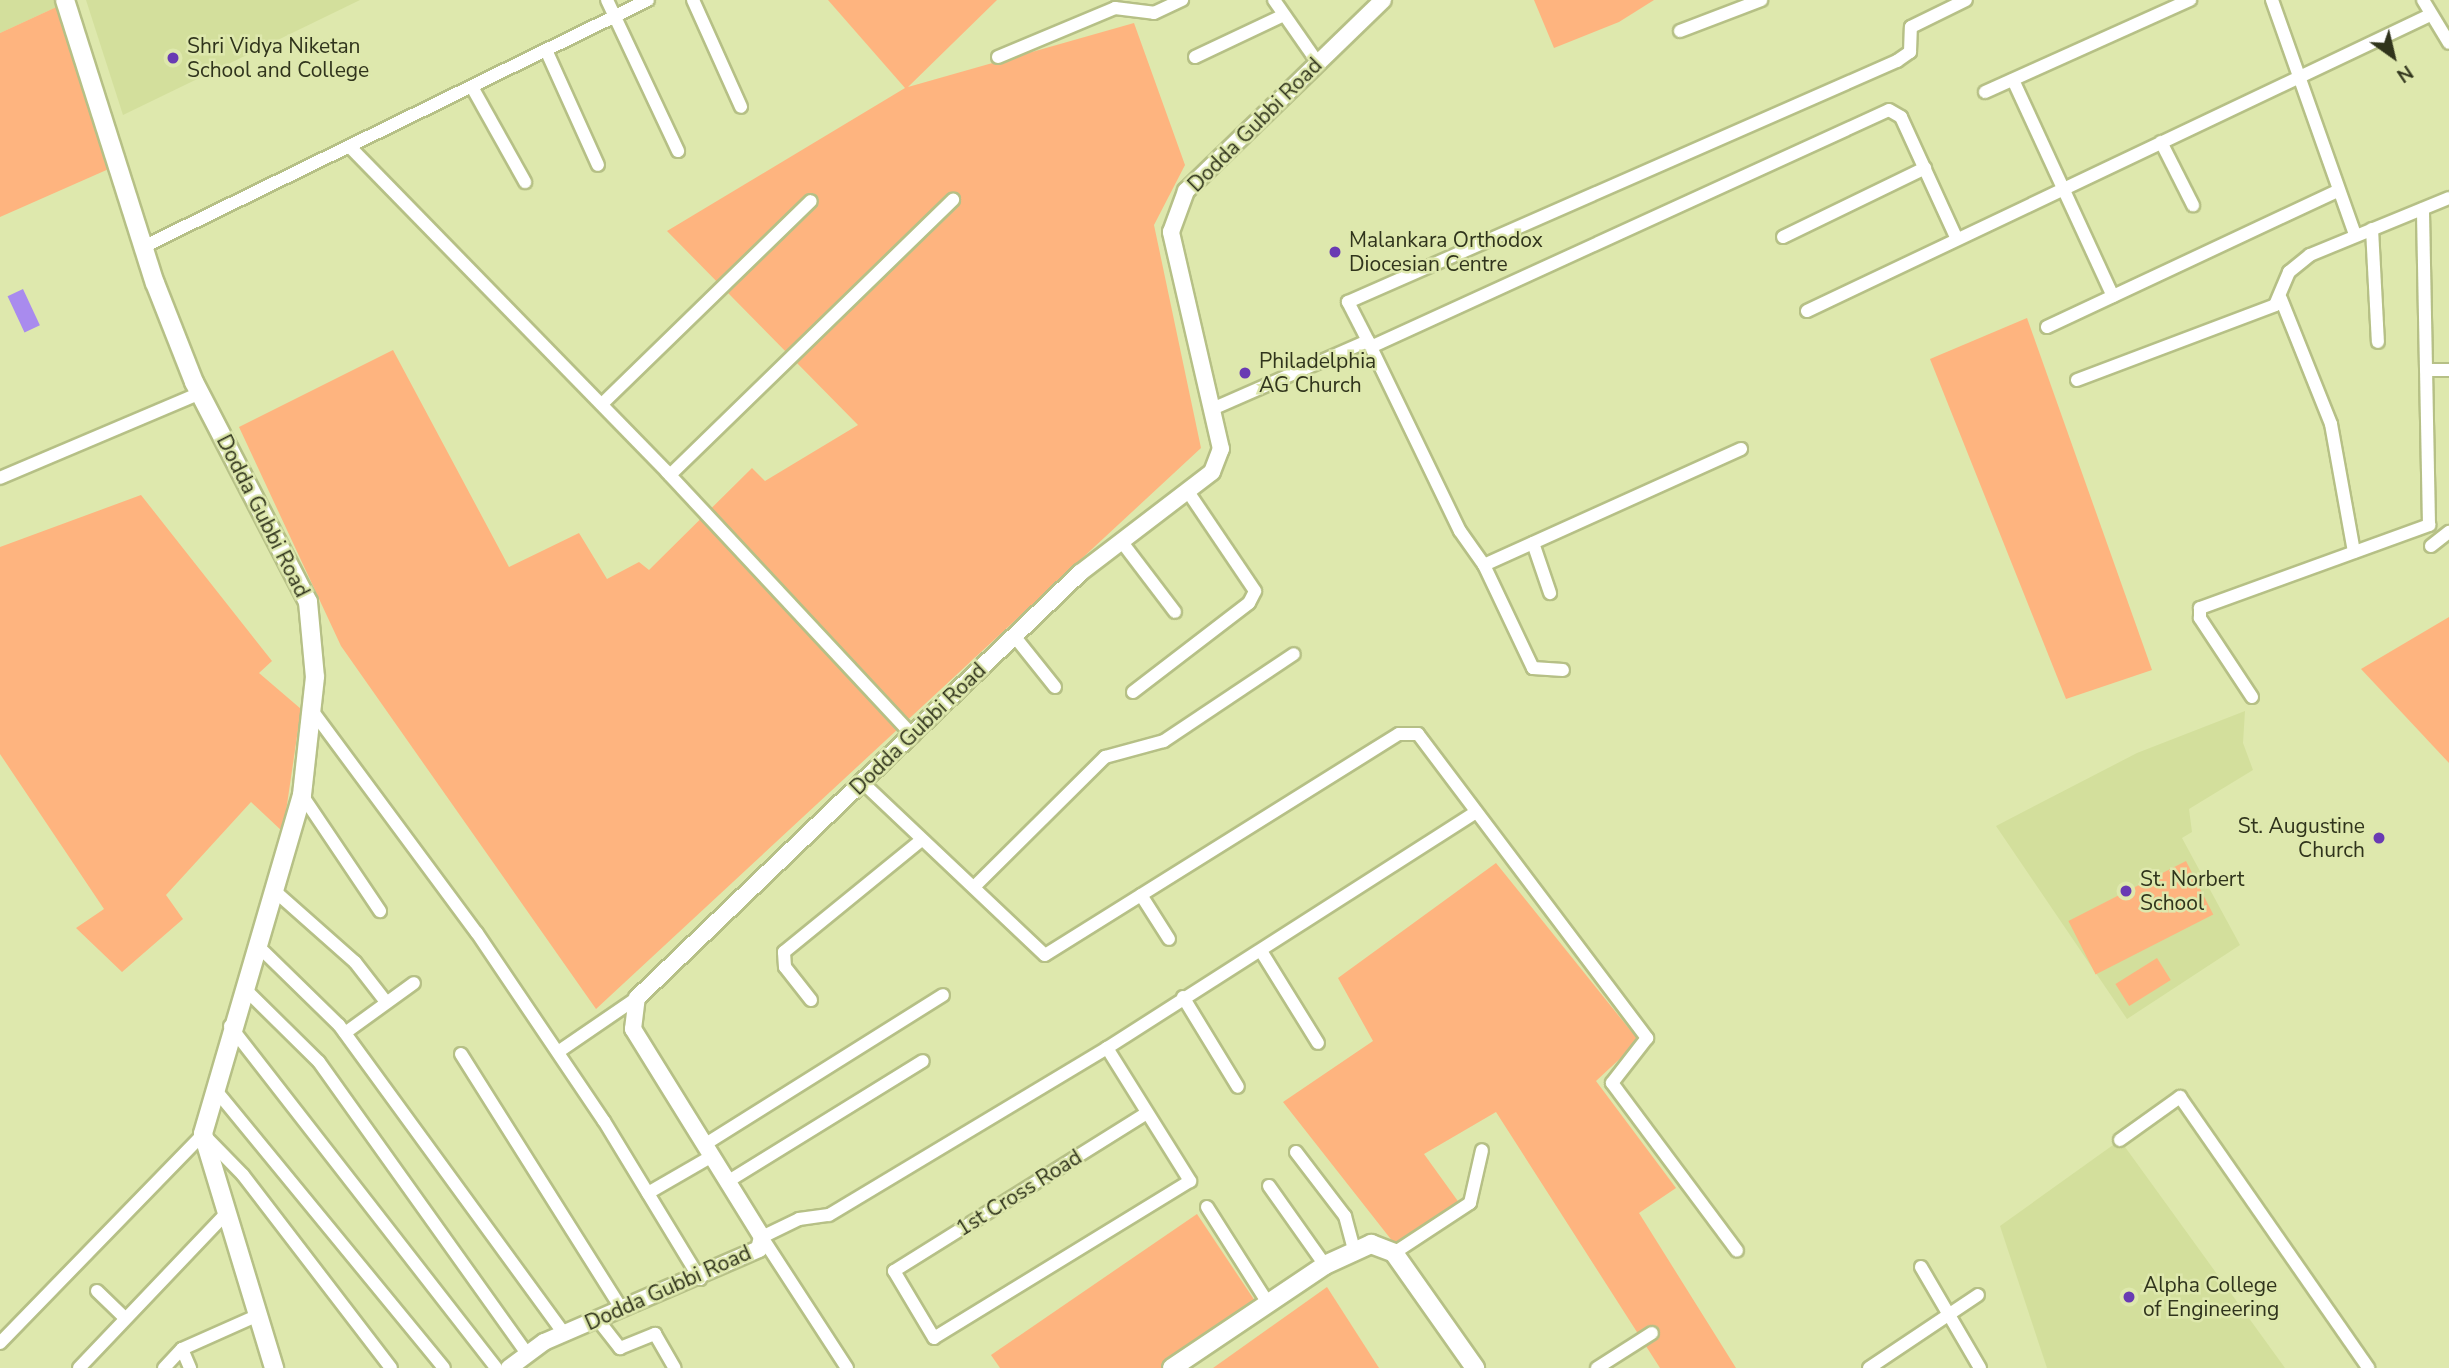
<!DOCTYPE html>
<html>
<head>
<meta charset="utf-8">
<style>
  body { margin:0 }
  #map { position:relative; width:2449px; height:1368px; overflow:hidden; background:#dee8ad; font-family:"Nunito Sans",sans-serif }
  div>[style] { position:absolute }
  .built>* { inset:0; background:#d3df9c }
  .green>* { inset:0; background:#feb47f; transform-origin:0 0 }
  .water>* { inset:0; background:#a98bee; transform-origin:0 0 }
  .roads { filter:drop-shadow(2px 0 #b6c086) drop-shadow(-2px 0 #b6c086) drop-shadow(0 2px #b6c086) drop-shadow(0 -2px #b6c086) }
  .minor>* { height:12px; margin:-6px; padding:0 6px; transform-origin:6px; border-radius:6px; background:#fff }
  .tertiary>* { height:16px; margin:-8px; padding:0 8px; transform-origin:8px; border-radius:8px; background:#fff }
  .secondary>* { height:18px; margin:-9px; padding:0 9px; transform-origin:9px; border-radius:9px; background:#fff }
  .dots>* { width:19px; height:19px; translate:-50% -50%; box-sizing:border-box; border:4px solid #dee8ad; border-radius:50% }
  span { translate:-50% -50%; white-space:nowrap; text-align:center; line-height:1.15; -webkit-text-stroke:5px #dee8ad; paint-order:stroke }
  .poi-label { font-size:21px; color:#30341c }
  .left { translate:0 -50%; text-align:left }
  .right { translate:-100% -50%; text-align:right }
  .street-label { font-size:21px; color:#30341c }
  .north { position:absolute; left:2358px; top:21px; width:70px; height:70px; -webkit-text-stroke:5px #dee8ad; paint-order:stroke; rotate:146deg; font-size:19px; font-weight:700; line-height:28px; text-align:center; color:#30341c }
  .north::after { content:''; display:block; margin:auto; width:24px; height:32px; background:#30341c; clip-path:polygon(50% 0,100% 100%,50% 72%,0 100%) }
</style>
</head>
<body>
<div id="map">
  <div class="built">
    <div style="clip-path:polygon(0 0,62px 0,63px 4px,0 33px)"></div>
    <div style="clip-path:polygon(86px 0,360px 0,123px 115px)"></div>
    <div style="clip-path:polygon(2245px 711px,2243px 743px,2253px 770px,2189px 809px,2192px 832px,2182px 838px,2240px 945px,2127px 1019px,1996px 826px,2137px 753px)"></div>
    <div style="clip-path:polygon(2120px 1140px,2285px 1368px,2047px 1368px,2000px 1226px)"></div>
  </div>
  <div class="green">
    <div style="clip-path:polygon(828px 0,997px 0,908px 87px,1134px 23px,1185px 165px,1154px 225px,1201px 448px,596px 1009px,341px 646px,239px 427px,393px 350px,509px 567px,579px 533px,607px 579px,639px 562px,649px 570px,752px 468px,765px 481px,858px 425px,667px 231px,905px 88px)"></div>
    <div style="clip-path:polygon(1534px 0,1654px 0,1619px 22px,1554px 48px)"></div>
    <div style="clip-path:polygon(63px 4px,111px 168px,0 217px,0 33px)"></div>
    <div style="clip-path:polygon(2027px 318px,2152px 670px,2066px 699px,1930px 359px)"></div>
    <div style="clip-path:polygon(141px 495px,272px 661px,259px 673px,301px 709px,283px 832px,251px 802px,166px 895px,183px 919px,122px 972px,76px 928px,104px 909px,0 754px,0 547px)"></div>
    <div style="clip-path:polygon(2449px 617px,2449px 763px,2361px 669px)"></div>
    <div style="left:2186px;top:861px;width:60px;height:132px;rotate:63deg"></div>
    <div style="clip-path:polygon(1496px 863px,1639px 1041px,1596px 1081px,1676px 1188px,1639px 1213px,1736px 1368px,1660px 1368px,1496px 1112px,1424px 1154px,1460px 1204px,1397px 1247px,1283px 1102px,1373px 1041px,1338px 978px)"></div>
    <div style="left:2157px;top:958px;width:26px;height:49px;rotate:58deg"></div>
    <div style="clip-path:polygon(1197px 1214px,1257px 1304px,1161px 1368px,1000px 1368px,991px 1355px)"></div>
    <div style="clip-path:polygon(1327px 1287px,1379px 1368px,1213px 1368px)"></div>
  </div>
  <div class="water">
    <div style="left:23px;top:289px;width:40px;height:17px;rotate:65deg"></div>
  </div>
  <div class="roads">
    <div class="minor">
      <div style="left:607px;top:0;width:167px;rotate:64.8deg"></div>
      <div style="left:693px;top:0;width:117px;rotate:65.8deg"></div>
      <div style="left:1274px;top:0;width:77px;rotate:55.1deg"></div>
      <div style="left:2272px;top:0;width:249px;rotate:70.5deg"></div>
      <div style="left:2423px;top:0;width:50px;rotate:58.8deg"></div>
      <div style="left:1680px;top:31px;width:87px;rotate:-20.9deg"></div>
      <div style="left:546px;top:50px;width:126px;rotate:65.7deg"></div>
      <div style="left:998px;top:57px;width:127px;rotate:-22.7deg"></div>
      <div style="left:1115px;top:8px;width:39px;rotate:7deg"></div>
      <div style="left:1154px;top:13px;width:31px;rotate:-25deg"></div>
      <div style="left:1195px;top:57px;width:98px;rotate:-25.3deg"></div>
      <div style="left:2013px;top:80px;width:238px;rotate:65.2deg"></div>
      <div style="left:472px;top:87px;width:109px;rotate:60.8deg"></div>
      <div style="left:1985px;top:92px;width:225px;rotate:-24.2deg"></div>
      <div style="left:2161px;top:142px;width:71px;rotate:63.1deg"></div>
      <div style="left:352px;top:149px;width:451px;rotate:45.7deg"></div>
      <div style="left:667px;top:472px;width:361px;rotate:47deg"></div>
      <div style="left:2372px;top:229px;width:113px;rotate:87deg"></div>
      <div style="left:1783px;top:237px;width:158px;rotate:-25.9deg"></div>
      <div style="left:143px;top:247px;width:562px;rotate:-26.06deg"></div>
      <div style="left:2281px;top:299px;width:135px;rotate:68.2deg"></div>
      <div style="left:2331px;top:424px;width:130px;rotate:79.8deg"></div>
      <div style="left:1807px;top:311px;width:688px;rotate:-25.41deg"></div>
      <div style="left:2047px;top:327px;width:320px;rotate:-25.1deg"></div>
      <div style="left:1368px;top:341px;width:44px;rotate:-117.1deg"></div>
      <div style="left:1348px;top:302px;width:600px;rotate:-23.7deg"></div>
      <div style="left:1897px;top:61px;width:16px;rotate:-35deg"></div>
      <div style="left:1910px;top:52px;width:25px;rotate:-88deg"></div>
      <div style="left:1911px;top:27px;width:61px;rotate:-26.1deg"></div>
      <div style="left:1373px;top:346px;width:567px;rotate:-24.58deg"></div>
      <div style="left:1889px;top:110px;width:14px;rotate:30deg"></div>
      <div style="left:1901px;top:117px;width:132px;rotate:65.4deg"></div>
      <div style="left:2426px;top:370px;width:23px"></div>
      <div style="left:2077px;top:380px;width:212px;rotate:-20.7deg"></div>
      <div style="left:2275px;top:305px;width:36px;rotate:-67deg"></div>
      <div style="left:2289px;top:272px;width:27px;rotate:-39deg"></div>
      <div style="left:2310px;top:255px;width:150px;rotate:-22.3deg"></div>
      <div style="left:602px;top:404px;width:291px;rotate:-44.2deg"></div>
      <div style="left:1212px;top:409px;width:170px;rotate:-23.6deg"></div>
      <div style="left:1368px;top:341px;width:211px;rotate:64.2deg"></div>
      <div style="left:1460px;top:531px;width:42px;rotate:54.8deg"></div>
      <div style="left:1484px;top:565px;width:282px;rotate:-24.3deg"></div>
      <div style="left:670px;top:475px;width:395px;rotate:-44.2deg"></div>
      <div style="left:0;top:478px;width:217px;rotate:-23deg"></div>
      <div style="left:1121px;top:541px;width:89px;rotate:52.7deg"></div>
      <div style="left:1533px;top:543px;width:53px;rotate:71.2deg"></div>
      <div style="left:2431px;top:546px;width:23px;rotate:-38deg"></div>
      <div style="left:1484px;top:565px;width:114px;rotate:64.6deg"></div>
      <div style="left:1533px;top:668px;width:30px;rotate:4deg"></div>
      <div style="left:1015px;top:637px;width:64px;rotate:51.3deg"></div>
      <div style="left:1133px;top:692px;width:146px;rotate:-37.5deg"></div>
      <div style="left:1249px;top:603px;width:13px;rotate:-63deg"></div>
      <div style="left:1255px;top:591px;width:122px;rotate:-124deg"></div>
      <div style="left:2252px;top:697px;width:95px;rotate:-123.4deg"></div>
      <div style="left:2200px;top:618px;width:10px;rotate:-90deg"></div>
      <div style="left:2200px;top:608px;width:244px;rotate:-19.9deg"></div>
      <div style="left:2429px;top:525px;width:316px;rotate:-91.1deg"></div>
      <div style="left:311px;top:709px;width:279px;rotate:53.5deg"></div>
      <div style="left:477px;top:933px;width:227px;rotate:56deg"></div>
      <div style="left:604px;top:1121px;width:185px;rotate:58.7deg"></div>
      <div style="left:863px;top:783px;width:250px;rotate:43.4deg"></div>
      <div style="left:1045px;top:955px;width:417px;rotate:-32deg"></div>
      <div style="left:1399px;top:734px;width:19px"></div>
      <div style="left:1418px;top:734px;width:381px;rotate:53deg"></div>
      <div style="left:1647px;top:1038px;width:57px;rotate:127.9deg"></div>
      <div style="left:1612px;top:1083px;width:209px;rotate:53.3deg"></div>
      <div style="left:302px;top:795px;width:140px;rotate:56.1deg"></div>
      <div style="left:974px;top:887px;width:185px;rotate:-44.8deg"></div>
      <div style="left:1105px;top:757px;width:61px;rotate:-15.2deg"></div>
      <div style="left:1164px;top:741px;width:156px;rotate:-33.8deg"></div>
      <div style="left:277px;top:893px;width:104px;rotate:41.5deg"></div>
      <div style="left:355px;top:962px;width:51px;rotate:52.2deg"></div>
      <div style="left:1141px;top:895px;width:52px;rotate:57.5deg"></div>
      <div style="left:258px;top:946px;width:113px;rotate:44.3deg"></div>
      <div style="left:339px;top:1025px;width:382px;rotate:53.9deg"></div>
      <div style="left:1261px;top:951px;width:108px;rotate:58.2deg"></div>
      <div style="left:244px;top:988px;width:105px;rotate:44.6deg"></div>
      <div style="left:319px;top:1062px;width:359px;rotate:54.5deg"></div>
      <div style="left:1183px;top:997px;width:105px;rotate:58.6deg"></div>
      <div style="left:811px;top:1000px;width:42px;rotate:-128.2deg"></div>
      <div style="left:785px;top:967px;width:15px;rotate:-94deg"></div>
      <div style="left:784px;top:952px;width:174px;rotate:-39.2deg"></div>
      <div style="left:230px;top:1026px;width:433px;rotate:52.1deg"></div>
      <div style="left:345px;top:1033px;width:85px;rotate:-35.9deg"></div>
      <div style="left:1107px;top:1048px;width:157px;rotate:58deg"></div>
      <div style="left:1190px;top:1181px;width:300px;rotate:148.5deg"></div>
      <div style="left:934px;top:1338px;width:78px;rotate:-120.8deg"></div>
      <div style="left:894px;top:1271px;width:296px;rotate:-32deg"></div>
      <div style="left:558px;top:1052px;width:96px;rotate:-34.4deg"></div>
      <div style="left:461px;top:1054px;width:302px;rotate:57.8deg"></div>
      <div style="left:214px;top:1088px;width:362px;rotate:50.6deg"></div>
      <div style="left:2120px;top:1140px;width:74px;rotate:-35.6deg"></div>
      <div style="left:2180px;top:1097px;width:330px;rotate:55.2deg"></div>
      <div style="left:704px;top:1145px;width:282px;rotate:-32.1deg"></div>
      <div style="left:1296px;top:1152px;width:81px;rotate:52.6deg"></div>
      <div style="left:1345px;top:1216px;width:34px;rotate:75deg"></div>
      <div style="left:727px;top:1182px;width:230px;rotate:-31.7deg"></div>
      <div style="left:1269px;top:1186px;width:97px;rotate:54.7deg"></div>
      <div style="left:648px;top:1193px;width:74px;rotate:-30deg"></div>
      <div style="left:1207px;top:1207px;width:114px;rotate:57.6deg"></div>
      <div style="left:1394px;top:1253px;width:91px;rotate:-33.3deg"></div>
      <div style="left:1470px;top:1203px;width:54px;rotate:-77.2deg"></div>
      <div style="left:1921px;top:1267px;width:117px;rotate:59.7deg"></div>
      <div style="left:97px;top:1291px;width:37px;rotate:44deg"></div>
      <div style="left:598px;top:1320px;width:36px;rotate:52deg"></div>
      <div style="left:620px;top:1348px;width:38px;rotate:-22deg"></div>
      <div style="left:655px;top:1334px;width:39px;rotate:60deg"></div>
      <div style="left:0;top:1343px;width:291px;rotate:-45.8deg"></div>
      <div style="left:203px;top:1134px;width:57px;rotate:45.7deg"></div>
      <div style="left:243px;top:1175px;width:243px;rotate:52.5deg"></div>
      <div style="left:182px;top:1349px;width:21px;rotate:67deg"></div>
      <div style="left:79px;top:1368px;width:210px;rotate:-46.4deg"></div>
      <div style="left:164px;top:1368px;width:26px;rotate:-47deg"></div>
      <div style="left:182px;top:1349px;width:79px;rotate:-24deg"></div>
      <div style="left:847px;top:1368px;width:156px;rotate:-123deg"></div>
      <div style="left:762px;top:1237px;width:41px;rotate:-25.9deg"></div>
      <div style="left:799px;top:1219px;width:30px;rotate:-8deg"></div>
      <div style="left:829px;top:1215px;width:324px;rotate:-31deg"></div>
      <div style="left:1107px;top:1048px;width:437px;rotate:-32.6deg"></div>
      <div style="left:1597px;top:1368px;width:65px;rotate:-32.5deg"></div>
      <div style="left:1869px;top:1368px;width:131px;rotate:-33.8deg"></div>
    </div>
    <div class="tertiary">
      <div style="left:509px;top:1368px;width:44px;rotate:-36.6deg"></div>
      <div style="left:544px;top:1342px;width:234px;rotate:-23.4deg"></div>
      <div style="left:759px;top:1249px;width:12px;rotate:-76deg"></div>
      <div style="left:762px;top:1237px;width:245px;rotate:-121.8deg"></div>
      <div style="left:633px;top:1029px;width:31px;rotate:-83deg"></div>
      <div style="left:637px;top:998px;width:614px;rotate:-43.81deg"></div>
      <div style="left:1080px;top:573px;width:166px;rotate:-37.4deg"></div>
      <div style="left:1212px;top:472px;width:25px;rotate:-69deg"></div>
      <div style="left:1221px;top:449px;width:223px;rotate:-103deg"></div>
      <div style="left:1171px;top:232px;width:44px;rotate:-69.9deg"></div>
      <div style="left:1186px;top:191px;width:274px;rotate:-44.1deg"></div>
    </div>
    <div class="secondary">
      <div style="left:65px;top:0;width:297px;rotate:72.4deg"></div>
      <div style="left:155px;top:283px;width:106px;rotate:68.5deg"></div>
      <div style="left:194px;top:382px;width:248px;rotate:62.6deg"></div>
      <div style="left:308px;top:602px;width:75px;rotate:84.7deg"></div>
      <div style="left:315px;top:677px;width:119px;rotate:96.3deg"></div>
      <div style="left:302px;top:795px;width:353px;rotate:106.3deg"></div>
      <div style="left:203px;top:1134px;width:245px;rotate:73.1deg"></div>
      <div style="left:1172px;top:1368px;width:184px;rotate:-33.9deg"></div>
      <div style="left:1325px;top:1265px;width:51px;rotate:-24.5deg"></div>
      <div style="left:1371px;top:1244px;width:25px;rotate:21deg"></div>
      <div style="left:1394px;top:1253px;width:141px;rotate:54.8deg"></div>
    </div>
  </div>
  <div class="dots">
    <div style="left:173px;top:58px;background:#693bb3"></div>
    <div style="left:1335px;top:252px;background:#693bb3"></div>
    <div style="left:1245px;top:373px;background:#693bb3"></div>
    <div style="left:2379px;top:838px;background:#693bb3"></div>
    <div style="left:2126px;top:891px;background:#693bb3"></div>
    <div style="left:2129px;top:1297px;background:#693bb3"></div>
  </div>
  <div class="poi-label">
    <span class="left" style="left:187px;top:58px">Shri Vidya Niketan<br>School and College</span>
    <span class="left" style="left:1349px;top:252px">Malankara Orthodox<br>Diocesian Centre</span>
    <span class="left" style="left:1259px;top:373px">Philadelphia<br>AG Church</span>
    <span class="right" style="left:2365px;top:838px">St. Augustine<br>Church</span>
    <span class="left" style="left:2140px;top:891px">St. Norbert<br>School</span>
    <span class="left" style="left:2143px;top:1297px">Alpha College<br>of Engineering</span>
  </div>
  <div class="street-label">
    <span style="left:1255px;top:125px;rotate:-45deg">Dodda Gubbi Road</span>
    <span style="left:263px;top:516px;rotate:63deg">Dodda Gubbi Road</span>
    <span style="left:918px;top:729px;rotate:-44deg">Dodda Gubbi Road</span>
    <span style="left:1019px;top:1193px;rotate:-32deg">1st Cross Road</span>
    <span style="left:668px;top:1288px;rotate:-24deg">Dodda Gubbi Road</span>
  </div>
  <div class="north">N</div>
</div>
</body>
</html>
